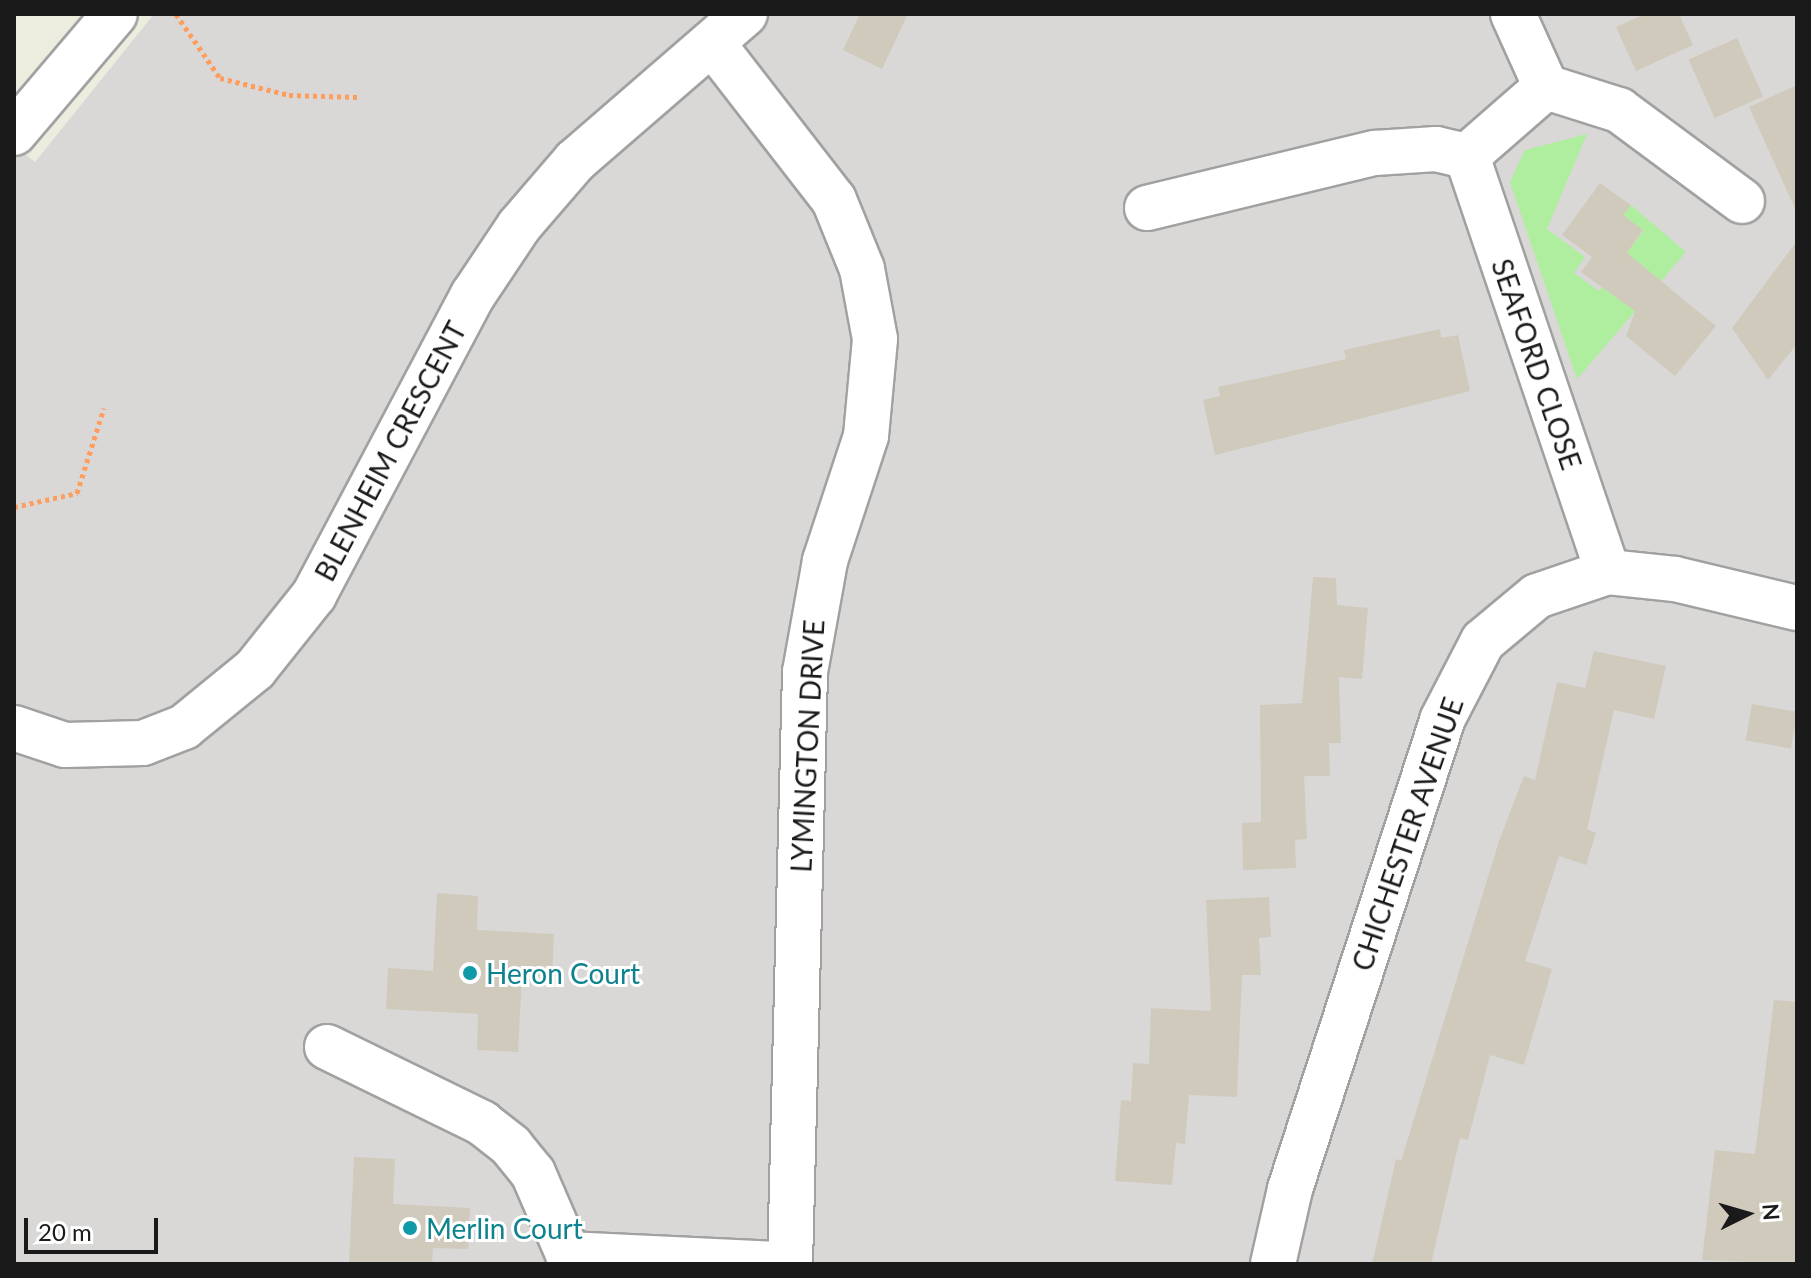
<!DOCTYPE html>
<html>
<head>
<meta charset="utf-8">
<style>
  body { margin:0 }
  #map { position:relative; width:1811px; height:1278px; overflow:hidden; background:#ededdf; font-family:Lato,sans-serif }
  div>[style] { position:absolute }
  .residential>* { inset:0; background:#d9d8d7 }
  .grass>* { inset:0; background:#afed9f }
  .building>* { inset:0; background:#d0cabc; transform-origin:0 0 }
  .path>* { height:5px; margin-top:-2.5px; transform-origin:0; background:repeating-linear-gradient(90deg,#ff9d5e 0 4px,transparent 0 8px) }
  .roads { filter:drop-shadow(2px 0 #a1a1a1) drop-shadow(-2px 0 #a1a1a1) drop-shadow(0 2px #a1a1a1) drop-shadow(0 -2px #a1a1a1) }
  .minor>* { height:44px; margin:-22px; padding:0 22px; transform-origin:22px; border-radius:22px; background:#fff }
  .dots>* { width:22px; height:22px; translate:-50% -50%; box-sizing:border-box; border:4px solid #fff; border-radius:50% }
  span { translate:-50% -50%; white-space:nowrap; text-align:center; line-height:1.15; -webkit-text-stroke:6px #fff; paint-order:stroke }
  .street-label { font-size:28px; color:#1a1a1a }
  .culture-label { font-size:28px; color:#0d838f }
  .left { translate:0 -50%; text-align:left }
  .frame { position:absolute; inset:0; border:16px solid #1a1a1a; pointer-events:none }
  .north { position:absolute; left:1707px; top:1174px; width:80px; height:80px; -webkit-text-stroke:6px #fff; paint-order:stroke; rotate:85deg; font-size:22px; font-weight:700; line-height:32px; text-align:center; color:#1a1a1a }
  .north::after { content:''; display:block; margin:auto; width:28px; height:36px; background:#1a1a1a; clip-path:polygon(50% 0,100% 100%,50% 72%,0 100%) }
  .scale { position:absolute; left:24px; top:1218px; width:134px; height:36px; box-sizing:border-box; border:4px solid #1a1a1a; border-top:0; padding-left:10px; font-size:24px; line-height:28px; white-space:nowrap; color:#1a1a1a; -webkit-text-stroke:6px #fff; paint-order:stroke }
</style>
</head>
<body>
<div id="map">
  <div class="residential">
    <div style="clip-path:polygon(154px 14px,1797px 14px,1797px 1264px,14px 1264px,14px 146px,35px 162px)"></div>
  </div>
  <div class="grass">
    <div style="clip-path:polygon(1587px 134px,1547px 229px,1585px 257px,1574px 273px,1599px 291px,1643px 231px,1623px 215px,1631px 205px,1686px 252px,1577px 379px,1510px 182px,1525px 150px)"></div>
  </div>
  <div class="building">
    <div style="clip-path:polygon(860px 14px,908px 14px,882px 69px,843px 50px)"></div>
    <div style="clip-path:polygon(1645px 14px,1679px 14px,1693px 45px,1636px 71px,1616px 27px)"></div>
    <div style="left:1737px;top:38px;width:64px;height:53px;rotate:66deg"></div>
    <div style="clip-path:polygon(1797px 85px,1797px 213px,1749px 107px)"></div>
    <div style="clip-path:polygon(1600px 183px,1631px 205px,1623px 215px,1643px 230px,1627px 253px,1716px 326px,1675px 376px,1626px 336px,1635px 311px,1581px 272px,1592px 257px,1562px 235px)"></div>
    <div style="clip-path:polygon(1797px 241px,1797px 344px,1768px 380px,1732px 328px)"></div>
    <div style="clip-path:polygon(1440px 329px,1441px 338px,1458px 335px,1470px 391px,1215px 455px,1203px 400px,1220px 396px,1218px 387px,1346px 359px,1344px 350px)"></div>
    <div style="clip-path:polygon(1313px 577px,1336px 578px,1337px 605px,1368px 608px,1362px 679px,1339px 677px,1341px 743px,1329px 743px,1330px 776px,1304px 776px,1307px 839px,1295px 840px,1296px 868px,1243px 870px,1242px 823px,1261px 822px,1260px 705px,1302px 703px)"></div>
    <div style="clip-path:polygon(1594px 651px,1666px 666px,1654px 719px,1614px 710px,1587px 829px,1596px 833px,1586px 865px,1559px 856px,1525px 961px,1552px 969px,1524px 1065px,1490px 1055px,1468px 1140px,1460px 1138px,1431px 1264px,1372px 1264px,1396px 1159px,1401px 1161px,1499px 841px,1524px 776px,1535px 780px,1557px 682px,1585px 688px)"></div>
    <div style="left:1752px;top:704px;width:46px;height:37px;rotate:10deg"></div>
    <div style="clip-path:polygon(437px 893px,478px 896px,477px 930px,554px 934px,552px 977px,522px 975px,518px 1052px,477px 1050px,478px 1014px,386px 1009px,388px 968px,433px 971px)"></div>
    <div style="clip-path:polygon(1269px 897px,1271px 937px,1259px 938px,1261px 975px,1242px 975px,1237px 1097px,1189px 1095px,1185px 1144px,1176px 1143px,1172px 1185px,1115px 1181px,1121px 1100px,1131px 1101px,1133px 1063px,1149px 1064px,1151px 1008px,1211px 1011px,1206px 900px)"></div>
    <div style="clip-path:polygon(1774px 1000px,1797px 1002px,1795px 1264px,1702px 1260px,1715px 1150px,1755px 1154px)"></div>
    <div style="clip-path:polygon(354px 1157px,395px 1159px,393px 1204px,470px 1208px,468px 1249px,433px 1248px,432px 1264px,349px 1264px)"></div>
  </div>
  <div class="path">
    <div style="left:176px;top:14px;width:78px;rotate:55.5deg"></div>
    <div style="left:220px;top:78px;width:71px;rotate:13.8deg"></div>
    <div style="left:289px;top:95px;width:69px;rotate:1.7deg"></div>
    <div style="left:14px;top:507px;width:65px;rotate:-12.5deg"></div>
    <div style="left:77px;top:493px;width:89px;rotate:-72.4deg"></div>
  </div>
  <div class="roads">
    <div class="minor">
      <div style="left:1513px;top:14px;width:80px;rotate:65.7deg"></div>
      <div style="left:1546px;top:87px;width:105px;rotate:138.9deg"></div>
      <div style="left:1467px;top:156px;width:439px;rotate:71.3deg"></div>
      <div style="left:713px;top:44px;width:197px;rotate:52.2deg"></div>
      <div style="left:834px;top:200px;width:74px;rotate:67.9deg"></div>
      <div style="left:862px;top:269px;width:71px;rotate:79.5deg"></div>
      <div style="left:875px;top:339px;width:97px;rotate:95.3deg"></div>
      <div style="left:866px;top:436px;width:132px;rotate:108.2deg"></div>
      <div style="left:825px;top:561px;width:113px;rotate:100.2deg"></div>
      <div style="left:805px;top:672px;width:592px;rotate:91.45deg"></div>
      <div style="left:1546px;top:87px;width:77px;rotate:17.5deg"></div>
      <div style="left:1619px;top:110px;width:153px;rotate:36.5deg"></div>
      <div style="left:14px;top:133px;width:156px;rotate:-49.7deg"></div>
      <div style="left:1147px;top:208px;width:235px;rotate:-13.6deg"></div>
      <div style="left:1375px;top:153px;width:61px;rotate:-3.8deg"></div>
      <div style="left:1436px;top:149px;width:32px;rotate:13deg"></div>
      <div style="left:14px;top:728px;width:54px;rotate:18.4deg"></div>
      <div style="left:65px;top:745px;width:78px;rotate:-1.5deg"></div>
      <div style="left:143px;top:743px;width:44px;rotate:-21.3deg"></div>
      <div style="left:184px;top:727px;width:92px;rotate:-39.2deg"></div>
      <div style="left:255px;top:669px;width:95px;rotate:-51.4deg"></div>
      <div style="left:314px;top:595px;width:340px;rotate:-62.1deg"></div>
      <div style="left:473px;top:295px;width:83px;rotate:-56.3deg"></div>
      <div style="left:519px;top:226px;width:86px;rotate:-49.3deg"></div>
      <div style="left:575px;top:161px;width:225px;rotate:-40.9deg"></div>
      <div style="left:327px;top:1047px;width:173px;rotate:26.1deg"></div>
      <div style="left:482px;top:1123px;width:37px;rotate:38deg"></div>
      <div style="left:511px;top:1146px;width:35px;rotate:51deg"></div>
      <div style="left:533px;top:1173px;width:88px;rotate:66.6deg"></div>
      <div style="left:568px;top:1254px;width:214px;rotate:2.7deg"></div>
      <div style="left:1273px;top:1264px;width:77px;rotate:-77.2deg"></div>
      <div style="left:1290px;top:1189px;width:493px;rotate:-72deg"></div>
      <div style="left:1442px;top:720px;width:89px;rotate:-62.6deg"></div>
      <div style="left:1483px;top:641px;width:70px;rotate:-39.8deg"></div>
      <div style="left:1537px;top:596px;width:75px;rotate:-18.7deg"></div>
      <div style="left:1608px;top:572px;width:67px;rotate:6deg"></div>
      <div style="left:1675px;top:579px;width:125px;rotate:13.4deg"></div>
    </div>
  </div>
  <div class="dots">
    <div style="left:470px;top:973px;background:#0f9aa8"></div>
    <div style="left:410px;top:1228px;background:#0f9aa8"></div>
  </div>
  <div class="street-label">
    <span style="left:1537px;top:364px;rotate:71deg">SEAFORD CLOSE</span>
    <span style="left:390px;top:451px;rotate:-62deg">BLENHEIM CRESCENT</span>
    <span style="left:807px;top:746px;rotate:-87deg">LYMINGTON DRIVE</span>
    <span style="left:1407px;top:834px;rotate:-71deg">CHICHESTER AVENUE</span>
  </div>
  <div class="culture-label">
    <span class="left" style="left:486px;top:973px">Heron Court</span>
    <span class="left" style="left:426px;top:1228px">Merlin Court</span>
  </div>
  <div class="frame"></div>
  <div class="north">N</div>
  <div class="scale">20 m</div>
</div>
</body>
</html>
